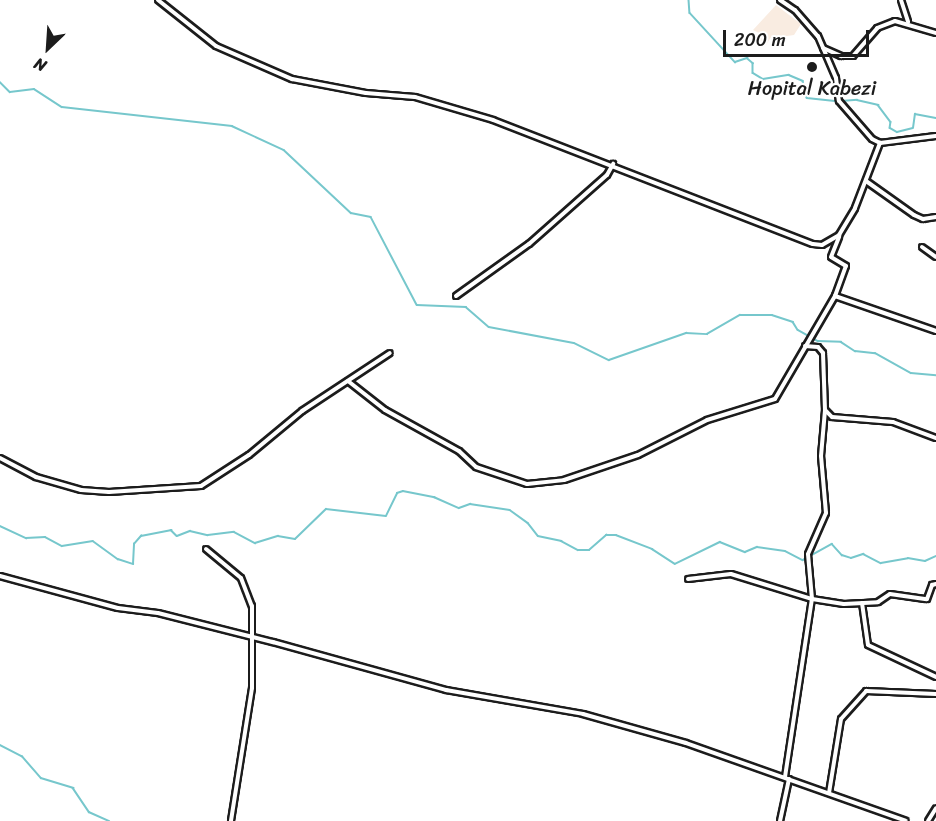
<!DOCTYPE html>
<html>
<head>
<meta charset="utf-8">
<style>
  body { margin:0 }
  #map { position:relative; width:936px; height:821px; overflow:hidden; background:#fff; font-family:Sriracha,sans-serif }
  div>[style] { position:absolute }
  .built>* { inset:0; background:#f9ece1 }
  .stream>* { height:1.5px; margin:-0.75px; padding:0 0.75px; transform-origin:0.75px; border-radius:0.75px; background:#76c7cc }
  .roads { filter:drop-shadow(2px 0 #1c1c1c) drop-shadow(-2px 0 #1c1c1c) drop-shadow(0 2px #1c1c1c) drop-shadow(0 -2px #1c1c1c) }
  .street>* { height:4px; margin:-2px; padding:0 2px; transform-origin:2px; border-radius:2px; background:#fff }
  .dots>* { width:16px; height:16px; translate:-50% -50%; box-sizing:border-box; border:3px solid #fff; border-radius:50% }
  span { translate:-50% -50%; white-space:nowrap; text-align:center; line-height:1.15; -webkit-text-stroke:4.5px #fff; paint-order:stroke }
  .poi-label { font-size:20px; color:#1c1c1c }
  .north { position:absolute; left:18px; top:18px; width:60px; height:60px; -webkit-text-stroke:4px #fff; paint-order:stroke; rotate:205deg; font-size:16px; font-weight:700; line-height:24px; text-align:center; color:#1c1c1c }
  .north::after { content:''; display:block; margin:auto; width:21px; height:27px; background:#1c1c1c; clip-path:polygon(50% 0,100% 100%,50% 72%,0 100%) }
  .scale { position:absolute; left:723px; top:30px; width:146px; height:27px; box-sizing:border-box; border:3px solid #1c1c1c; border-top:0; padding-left:8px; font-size:18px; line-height:21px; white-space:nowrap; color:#1c1c1c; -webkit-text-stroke:4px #fff; paint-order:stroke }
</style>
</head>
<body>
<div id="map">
  <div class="built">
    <div style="clip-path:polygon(776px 5px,801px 24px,794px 35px,780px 37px,779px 41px,771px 37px,766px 45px,758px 40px,761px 34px,753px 30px)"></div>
  </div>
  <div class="stream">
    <div style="left:689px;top:0;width:13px;rotate:86deg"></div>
    <div style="left:690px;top:13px;width:67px;rotate:47.4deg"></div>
    <div style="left:735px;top:62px;width:13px;rotate:-18deg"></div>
    <div style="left:747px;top:58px;width:8px;rotate:40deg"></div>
    <div style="left:753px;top:63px;width:10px;rotate:90deg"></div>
    <div style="left:753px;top:73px;width:12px;rotate:31deg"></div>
    <div style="left:763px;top:79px;width:26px;rotate:-9deg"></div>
    <div style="left:789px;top:75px;width:15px;rotate:23deg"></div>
    <div style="left:803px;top:81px;width:17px;rotate:77deg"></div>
    <div style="left:807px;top:98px;width:30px;rotate:6deg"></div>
    <div style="left:0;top:82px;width:14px;rotate:45deg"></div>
    <div style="left:10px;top:92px;width:24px;rotate:-7deg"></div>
    <div style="left:34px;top:89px;width:33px;rotate:33deg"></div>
    <div style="left:62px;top:107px;width:171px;rotate:6.4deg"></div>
    <div style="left:232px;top:126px;width:57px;rotate:24.8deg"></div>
    <div style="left:284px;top:150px;width:92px;rotate:43.2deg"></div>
    <div style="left:351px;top:213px;width:20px;rotate:11deg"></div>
    <div style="left:371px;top:217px;width:99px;rotate:62.4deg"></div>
    <div style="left:417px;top:305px;width:49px;rotate:2.3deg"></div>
    <div style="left:466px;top:307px;width:30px;rotate:41deg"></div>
    <div style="left:489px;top:327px;width:86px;rotate:10.7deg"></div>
    <div style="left:574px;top:343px;width:39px;rotate:26deg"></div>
    <div style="left:609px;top:360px;width:82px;rotate:-19.3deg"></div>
    <div style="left:686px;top:333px;width:21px;rotate:3deg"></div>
    <div style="left:707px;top:334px;width:38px;rotate:-30deg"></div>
    <div style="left:740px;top:315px;width:32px"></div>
    <div style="left:772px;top:315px;width:22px;rotate:18deg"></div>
    <div style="left:793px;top:322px;width:9px;rotate:58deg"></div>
    <div style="left:798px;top:330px;width:23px;rotate:29deg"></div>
    <div style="left:818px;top:341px;width:23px;rotate:2deg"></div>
    <div style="left:841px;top:342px;width:17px;rotate:33deg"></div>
    <div style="left:855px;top:351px;width:20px;rotate:6deg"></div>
    <div style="left:875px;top:353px;width:41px;rotate:29.1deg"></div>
    <div style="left:911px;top:373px;width:25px;rotate:5deg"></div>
    <div style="left:841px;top:101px;width:16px;rotate:-4deg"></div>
    <div style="left:857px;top:100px;width:22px;rotate:13deg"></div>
    <div style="left:878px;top:105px;width:21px;rotate:53deg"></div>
    <div style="left:891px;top:122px;width:6px;rotate:99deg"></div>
    <div style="left:890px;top:128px;width:8px;rotate:30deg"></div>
    <div style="left:897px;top:132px;width:16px;rotate:-14deg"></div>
    <div style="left:913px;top:128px;width:14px;rotate:-82deg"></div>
    <div style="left:915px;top:114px;width:21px;rotate:11deg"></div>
    <div style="left:0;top:526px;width:29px;rotate:25deg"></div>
    <div style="left:26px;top:538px;width:19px;rotate:-3deg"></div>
    <div style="left:45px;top:537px;width:19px;rotate:28deg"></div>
    <div style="left:62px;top:546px;width:31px;rotate:-9deg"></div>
    <div style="left:93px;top:541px;width:31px;rotate:36deg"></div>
    <div style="left:118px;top:559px;width:16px;rotate:18deg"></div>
    <div style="left:133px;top:564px;width:20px;rotate:-87deg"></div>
    <div style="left:134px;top:544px;width:11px;rotate:-49deg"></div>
    <div style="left:141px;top:536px;width:31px;rotate:-11deg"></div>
    <div style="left:171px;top:530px;width:8px;rotate:45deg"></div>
    <div style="left:177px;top:536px;width:14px;rotate:-21deg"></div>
    <div style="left:190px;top:531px;width:18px;rotate:13deg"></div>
    <div style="left:208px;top:535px;width:26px;rotate:-7deg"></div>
    <div style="left:234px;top:532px;width:24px;rotate:28deg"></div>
    <div style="left:255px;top:543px;width:24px;rotate:-17deg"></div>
    <div style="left:278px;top:536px;width:17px;rotate:10deg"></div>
    <div style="left:295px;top:539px;width:43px;rotate:-44.1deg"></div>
    <div style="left:326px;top:509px;width:60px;rotate:6.7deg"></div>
    <div style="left:386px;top:516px;width:25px;rotate:-64deg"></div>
    <div style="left:397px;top:493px;width:6px;rotate:-18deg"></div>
    <div style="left:403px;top:491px;width:32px;rotate:11deg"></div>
    <div style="left:434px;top:497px;width:27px;rotate:24deg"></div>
    <div style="left:459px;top:508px;width:12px;rotate:-20deg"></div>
    <div style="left:470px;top:504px;width:40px;rotate:8.5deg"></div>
    <div style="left:510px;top:510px;width:22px;rotate:36deg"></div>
    <div style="left:528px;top:523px;width:16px;rotate:52deg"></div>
    <div style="left:538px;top:536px;width:24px;rotate:12deg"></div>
    <div style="left:561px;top:541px;width:19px;rotate:28deg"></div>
    <div style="left:578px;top:550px;width:11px"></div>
    <div style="left:589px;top:550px;width:23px;rotate:-41deg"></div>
    <div style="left:606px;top:535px;width:10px"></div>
    <div style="left:616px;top:535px;width:39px;rotate:21deg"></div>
    <div style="left:652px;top:549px;width:27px;rotate:33deg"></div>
    <div style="left:675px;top:564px;width:50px;rotate:-26.1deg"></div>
    <div style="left:720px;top:542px;width:27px;rotate:22deg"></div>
    <div style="left:745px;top:552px;width:13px;rotate:-23deg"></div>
    <div style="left:757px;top:547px;width:28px;rotate:8deg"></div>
    <div style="left:785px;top:551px;width:20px;rotate:27deg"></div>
    <div style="left:803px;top:560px;width:33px;rotate:-29deg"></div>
    <div style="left:832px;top:544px;width:15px;rotate:48deg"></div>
    <div style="left:842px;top:555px;width:9px;rotate:18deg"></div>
    <div style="left:851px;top:558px;width:13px;rotate:-18deg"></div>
    <div style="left:863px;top:554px;width:20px;rotate:27deg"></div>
    <div style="left:881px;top:563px;width:27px;rotate:-10deg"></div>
    <div style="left:908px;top:558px;width:17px;rotate:10deg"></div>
    <div style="left:925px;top:561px;width:12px;rotate:-24deg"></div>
    <div style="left:0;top:745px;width:25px;rotate:27deg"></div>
    <div style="left:22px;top:756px;width:29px;rotate:49deg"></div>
    <div style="left:41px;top:778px;width:34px;rotate:17deg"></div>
    <div style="left:73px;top:788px;width:29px;rotate:56deg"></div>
    <div style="left:89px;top:812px;width:22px;rotate:24deg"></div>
  </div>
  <div class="roads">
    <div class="street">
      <div style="left:158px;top:0;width:74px;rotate:38.4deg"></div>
      <div style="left:216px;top:46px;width:83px;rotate:23.5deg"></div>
      <div style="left:292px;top:79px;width:75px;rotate:10.7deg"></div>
      <div style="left:366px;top:93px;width:49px;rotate:4.7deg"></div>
      <div style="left:415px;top:97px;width:81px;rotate:16.4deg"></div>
      <div style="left:493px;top:120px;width:343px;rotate:21.2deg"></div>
      <div style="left:813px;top:244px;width:9px;rotate:6deg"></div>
      <div style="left:822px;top:245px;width:20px;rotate:-30deg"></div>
      <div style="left:839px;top:235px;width:31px;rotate:-59deg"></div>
      <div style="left:855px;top:208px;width:70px;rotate:-69deg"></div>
      <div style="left:780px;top:0;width:18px;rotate:34deg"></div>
      <div style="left:795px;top:10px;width:35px;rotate:49deg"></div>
      <div style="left:818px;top:36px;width:46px;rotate:66.8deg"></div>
      <div style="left:836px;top:78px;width:23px;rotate:83deg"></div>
      <div style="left:839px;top:101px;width:50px;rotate:49deg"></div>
      <div style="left:872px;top:139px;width:9px;rotate:27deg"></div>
      <div style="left:880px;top:143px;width:56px;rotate:-7.1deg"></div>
      <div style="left:901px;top:0;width:23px;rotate:72deg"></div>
      <div style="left:823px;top:48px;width:20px;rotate:24deg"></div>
      <div style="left:841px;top:56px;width:12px"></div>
      <div style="left:853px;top:56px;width:37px;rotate:-49deg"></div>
      <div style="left:877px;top:28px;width:19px;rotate:-21deg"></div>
      <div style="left:895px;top:21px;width:43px;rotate:16.3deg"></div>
      <div style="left:866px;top:181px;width:59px;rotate:35.3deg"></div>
      <div style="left:914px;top:215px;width:10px;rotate:24deg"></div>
      <div style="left:923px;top:219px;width:13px;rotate:-9deg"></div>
      <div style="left:922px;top:247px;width:17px;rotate:36deg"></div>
      <div style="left:456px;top:296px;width:90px;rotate:-35.5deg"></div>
      <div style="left:529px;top:244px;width:104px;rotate:-41.5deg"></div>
      <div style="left:607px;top:175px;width:13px;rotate:-61deg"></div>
      <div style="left:835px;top:296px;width:107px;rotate:19.1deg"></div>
      <div style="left:805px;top:346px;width:13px;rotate:4deg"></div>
      <div style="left:818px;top:347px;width:8px;rotate:50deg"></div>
      <div style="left:823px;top:353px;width:57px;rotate:88deg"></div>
      <div style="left:825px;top:410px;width:10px;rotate:45deg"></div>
      <div style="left:832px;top:417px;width:61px;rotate:4.7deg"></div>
      <div style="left:893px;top:422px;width:46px;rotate:20.4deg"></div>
      <div style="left:348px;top:381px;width:47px;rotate:38.1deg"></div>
      <div style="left:385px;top:410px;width:85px;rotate:29deg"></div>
      <div style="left:459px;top:451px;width:23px;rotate:43deg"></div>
      <div style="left:476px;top:467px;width:54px;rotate:18.4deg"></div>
      <div style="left:527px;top:484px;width:37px;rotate:-6deg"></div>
      <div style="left:564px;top:480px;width:78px;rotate:-18.7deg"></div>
      <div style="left:638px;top:455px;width:77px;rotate:-26.9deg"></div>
      <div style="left:707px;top:420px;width:71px;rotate:-17.2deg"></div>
      <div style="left:775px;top:399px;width:119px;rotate:-59.8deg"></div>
      <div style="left:835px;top:296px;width:32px;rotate:-70deg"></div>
      <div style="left:846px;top:266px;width:17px;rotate:-149deg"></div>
      <div style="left:831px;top:257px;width:22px;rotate:-68deg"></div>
      <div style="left:0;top:458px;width:41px;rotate:27.8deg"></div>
      <div style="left:36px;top:477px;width:47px;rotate:16.1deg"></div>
      <div style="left:81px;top:490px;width:28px;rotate:4deg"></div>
      <div style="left:109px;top:492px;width:92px;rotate:-3.7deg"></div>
      <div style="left:201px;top:486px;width:57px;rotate:-32.9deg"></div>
      <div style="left:249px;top:455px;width:69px;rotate:-39.7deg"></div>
      <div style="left:302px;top:411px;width:105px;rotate:-33.4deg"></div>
      <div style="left:206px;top:549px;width:45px;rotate:39.6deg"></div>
      <div style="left:241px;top:578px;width:30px;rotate:69deg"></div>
      <div style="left:252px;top:606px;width:82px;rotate:90deg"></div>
      <div style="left:252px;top:688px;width:135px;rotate:99deg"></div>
      <div style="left:0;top:576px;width:122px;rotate:15.2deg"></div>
      <div style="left:118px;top:608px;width:40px;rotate:7.1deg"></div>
      <div style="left:158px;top:613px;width:119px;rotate:14.2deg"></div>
      <div style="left:273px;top:642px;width:180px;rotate:15.5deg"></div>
      <div style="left:446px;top:690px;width:139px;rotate:9.9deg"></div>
      <div style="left:583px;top:714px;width:107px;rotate:15.7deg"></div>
      <div style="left:686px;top:743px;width:233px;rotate:19.5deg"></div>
      <div style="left:688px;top:579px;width:43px;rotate:-6.6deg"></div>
      <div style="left:731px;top:574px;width:85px;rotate:17.2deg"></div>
      <div style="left:812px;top:599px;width:32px;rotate:9deg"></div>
      <div style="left:844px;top:604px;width:34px;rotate:-3deg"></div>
      <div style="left:878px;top:602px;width:14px;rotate:-34deg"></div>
      <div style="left:890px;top:594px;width:37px;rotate:8deg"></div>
      <div style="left:927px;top:599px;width:15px;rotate:-70deg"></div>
      <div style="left:932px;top:585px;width:4px;rotate:-14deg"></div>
      <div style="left:862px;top:603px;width:42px;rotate:81.9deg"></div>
      <div style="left:868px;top:645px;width:75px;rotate:25.2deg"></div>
      <div style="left:785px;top:777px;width:180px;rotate:-81.4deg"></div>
      <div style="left:812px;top:599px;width:45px;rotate:-95.1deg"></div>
      <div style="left:808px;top:554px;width:45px;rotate:-66.3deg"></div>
      <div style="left:826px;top:513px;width:57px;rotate:-95deg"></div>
      <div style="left:821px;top:456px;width:46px;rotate:-85deg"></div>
      <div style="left:829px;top:793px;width:75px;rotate:-80.8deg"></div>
      <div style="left:841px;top:719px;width:38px;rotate:-48deg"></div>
      <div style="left:866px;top:691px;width:70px;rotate:2.5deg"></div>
      <div style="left:780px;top:821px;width:43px;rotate:-77.9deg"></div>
      <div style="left:928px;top:821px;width:15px;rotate:-58deg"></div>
    </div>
  </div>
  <div class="dots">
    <div style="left:812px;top:67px;background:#1c1c1c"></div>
  </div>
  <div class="poi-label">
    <span style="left:812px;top:88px">Hopital Kabezi</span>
  </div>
  <div class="north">N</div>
  <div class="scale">200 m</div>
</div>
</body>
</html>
